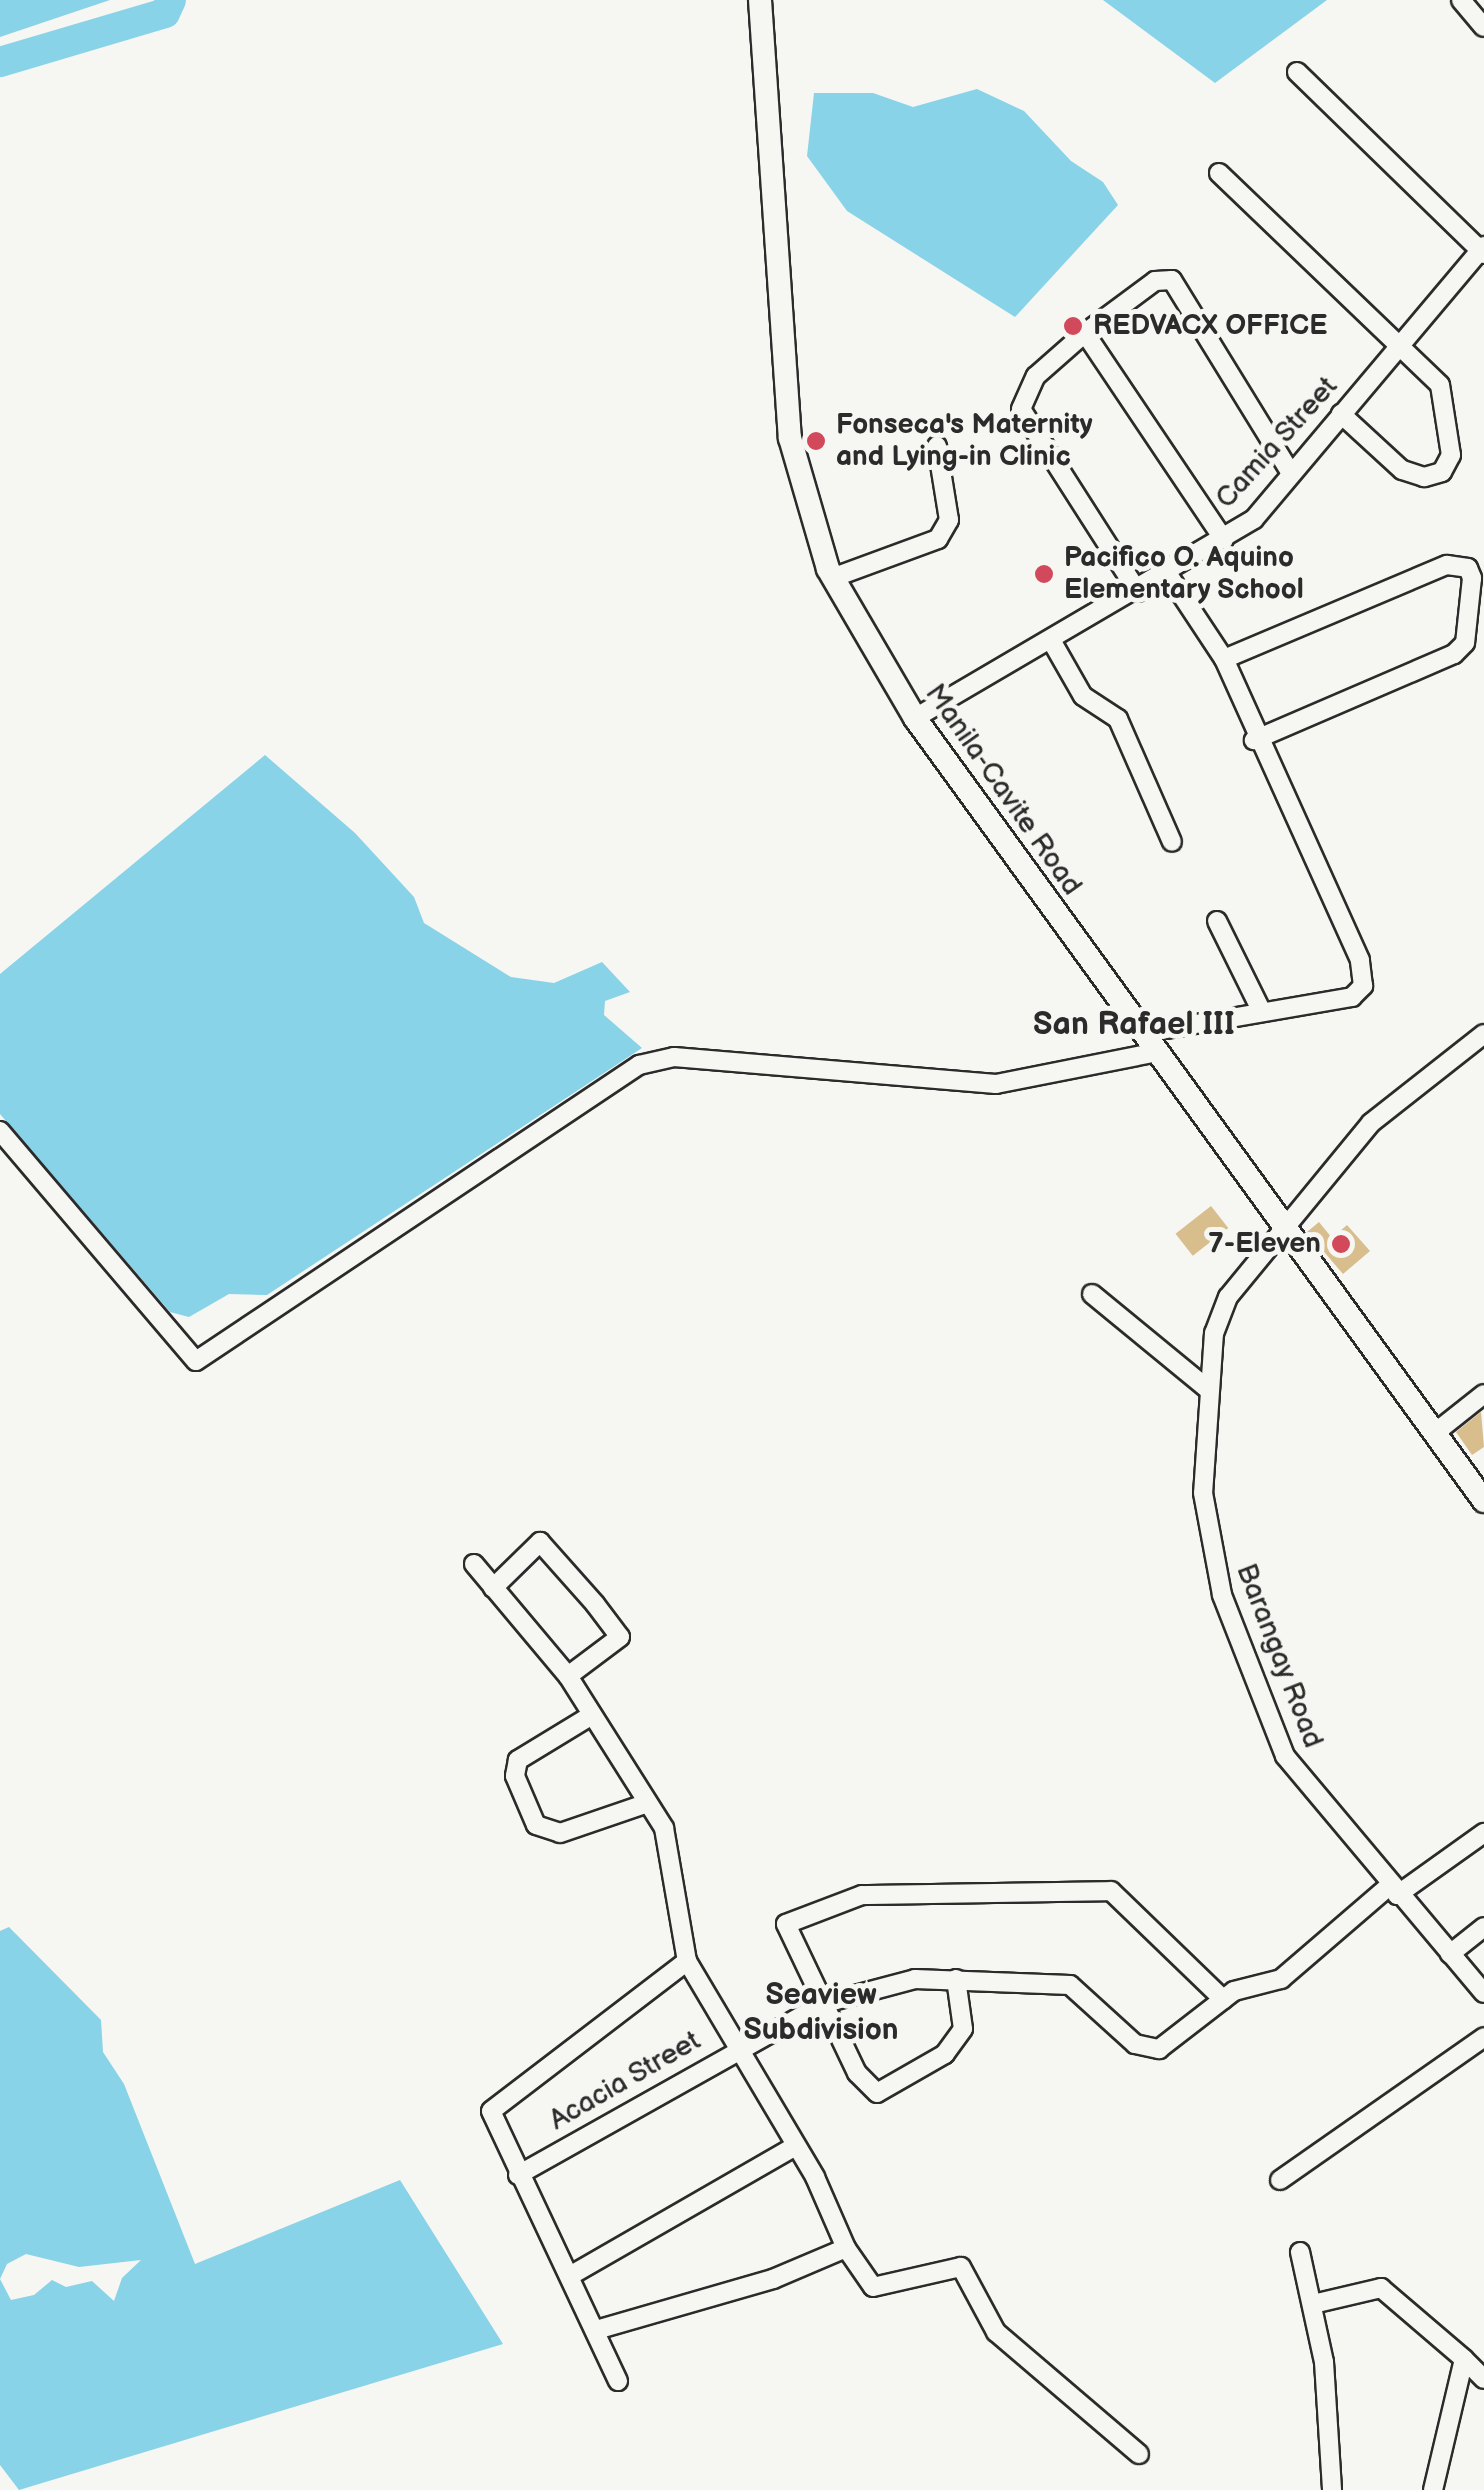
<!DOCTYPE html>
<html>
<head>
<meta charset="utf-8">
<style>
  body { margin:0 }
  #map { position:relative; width:1484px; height:2490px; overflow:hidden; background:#f6f6f2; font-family:"Balsamiq Sans",sans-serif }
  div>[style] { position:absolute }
  .water>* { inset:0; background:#88d3e8 }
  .river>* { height:30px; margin:-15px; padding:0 15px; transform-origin:15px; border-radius:15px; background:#88d3e8 }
  .building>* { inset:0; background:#d8bd8d; transform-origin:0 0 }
  .roads { filter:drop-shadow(2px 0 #2b2b2b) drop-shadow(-2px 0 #2b2b2b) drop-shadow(0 2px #2b2b2b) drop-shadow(0 -2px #2b2b2b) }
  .minor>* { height:18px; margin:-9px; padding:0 9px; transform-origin:9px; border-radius:9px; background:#f6f6f2 }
  .major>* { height:22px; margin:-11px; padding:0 11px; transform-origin:11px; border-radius:11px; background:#f6f6f2 }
  .dots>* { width:28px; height:28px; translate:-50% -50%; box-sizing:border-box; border:5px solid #f6f6f2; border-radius:50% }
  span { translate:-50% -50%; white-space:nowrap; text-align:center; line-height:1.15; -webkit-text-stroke:10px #f6f6f2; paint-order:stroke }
  .poi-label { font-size:28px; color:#2b2b2b; font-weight:700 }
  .left { translate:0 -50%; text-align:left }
  .right { translate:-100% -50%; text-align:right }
  .street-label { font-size:28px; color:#2b2b2b }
  .neighbourhood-label { font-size:30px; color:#2b2b2b; font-weight:700 }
  .quarter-label { font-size:32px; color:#2b2b2b; font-weight:700 }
</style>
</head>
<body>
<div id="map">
  <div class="water">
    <div style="clip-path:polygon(0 0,110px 0,0 37px)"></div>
    <div style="clip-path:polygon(1103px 0,1327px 0,1215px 83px)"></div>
    <div style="clip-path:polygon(977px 89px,1024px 111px,1071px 161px,1103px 182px,1118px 205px,1015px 317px,847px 211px,807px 156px,814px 93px,873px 93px,913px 107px)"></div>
    <div style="clip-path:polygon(265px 755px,355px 833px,414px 897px,424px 923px,511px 977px,554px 983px,602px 962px,630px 992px,605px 1001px,604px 1015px,642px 1048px,267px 1295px,229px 1294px,189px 1317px,170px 1312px,0 1114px,0 974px)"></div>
    <div style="clip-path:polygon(evenodd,9px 1927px,101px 2020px,103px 2052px,124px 2084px,195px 2264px,400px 2180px,503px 2344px,19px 2490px,0 2465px,0 1931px,9px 1927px,26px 2254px,79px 2267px,141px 2260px,122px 2278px,114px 2301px,92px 2281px,66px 2287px,52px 2280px,34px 2295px,11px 2300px,0 2279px,7px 2264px,26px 2254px)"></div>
  </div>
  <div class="river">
    <div style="left:0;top:62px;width:172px;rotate:-16.5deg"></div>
    <div style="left:165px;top:13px;width:14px;rotate:-65deg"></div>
  </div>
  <div class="building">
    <div style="left:1211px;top:1206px;width:28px;height:45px;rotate:52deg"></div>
    <div style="clip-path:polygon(1319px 1222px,1332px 1238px,1347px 1225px,1370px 1251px,1343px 1274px,1307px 1232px)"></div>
    <div style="clip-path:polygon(1481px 1412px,1484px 1447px,1472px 1455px,1456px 1432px)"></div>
  </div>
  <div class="roads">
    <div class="minor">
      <div style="left:1461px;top:0;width:35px;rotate:50deg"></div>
      <div style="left:1297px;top:72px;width:261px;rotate:44.2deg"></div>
      <div style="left:1219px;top:173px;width:306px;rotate:43.8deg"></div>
      <div style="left:1440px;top:385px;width:71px;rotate:81.1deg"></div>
      <div style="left:1451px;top:455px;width:19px;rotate:118deg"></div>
      <div style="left:1442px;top:472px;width:19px;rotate:164deg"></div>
      <div style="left:1424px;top:477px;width:23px;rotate:-162deg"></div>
      <div style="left:1402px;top:470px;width:83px;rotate:-137.4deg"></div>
      <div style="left:1085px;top:333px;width:249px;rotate:56.1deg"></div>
      <div style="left:832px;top:578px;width:113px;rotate:-20.2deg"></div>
      <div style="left:938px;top:539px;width:22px;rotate:-60deg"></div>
      <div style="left:949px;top:520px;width:75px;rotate:-99.2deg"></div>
      <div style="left:1138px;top:592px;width:217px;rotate:-122.6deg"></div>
      <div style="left:1021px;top:409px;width:36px;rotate:-66deg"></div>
      <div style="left:1036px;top:376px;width:65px;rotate:-41.3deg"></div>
      <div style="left:1085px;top:333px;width:87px;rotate:-36.6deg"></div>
      <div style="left:1155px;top:281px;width:17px;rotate:-3deg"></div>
      <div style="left:1172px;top:280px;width:225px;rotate:58.4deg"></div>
      <div style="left:1051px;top:640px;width:64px;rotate:60.3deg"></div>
      <div style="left:1083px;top:696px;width:42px;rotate:33.3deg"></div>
      <div style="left:1118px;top:719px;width:134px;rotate:66.3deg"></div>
      <div style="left:1224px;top:659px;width:242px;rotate:-22.9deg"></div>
      <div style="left:1447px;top:565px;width:21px;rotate:8deg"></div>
      <div style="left:1468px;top:568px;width:11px;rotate:68deg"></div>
      <div style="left:1472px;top:578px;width:65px;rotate:96.1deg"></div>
      <div style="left:1465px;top:643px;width:16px;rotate:135deg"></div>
      <div style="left:1454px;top:654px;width:218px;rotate:156.7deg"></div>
      <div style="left:915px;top:718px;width:393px;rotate:-30.4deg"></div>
      <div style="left:1254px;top:519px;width:357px;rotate:-49.9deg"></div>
      <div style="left:1217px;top:921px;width:97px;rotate:63.7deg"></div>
      <div style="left:1167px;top:1029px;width:188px;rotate:-9.8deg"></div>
      <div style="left:1352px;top:997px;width:16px;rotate:-45deg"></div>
      <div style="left:1363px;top:986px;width:26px;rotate:-97deg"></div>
      <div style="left:1360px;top:960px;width:330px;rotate:-114.3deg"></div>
      <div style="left:1224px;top:659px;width:100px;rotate:-123.5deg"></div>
      <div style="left:1484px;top:1034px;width:144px;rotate:141.8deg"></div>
      <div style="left:1371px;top:1123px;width:225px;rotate:129.4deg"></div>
      <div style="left:1228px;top:1297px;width:39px;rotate:111deg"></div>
      <div style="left:1214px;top:1333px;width:160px;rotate:93.9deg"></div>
      <div style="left:1203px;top:1493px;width:104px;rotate:79.4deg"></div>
      <div style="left:1222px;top:1595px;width:173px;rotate:68.6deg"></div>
      <div style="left:1285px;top:1756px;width:309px;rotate:50deg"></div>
      <div style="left:0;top:1131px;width:302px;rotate:49.6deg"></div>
      <div style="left:196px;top:1361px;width:533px;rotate:-33.75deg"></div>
      <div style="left:639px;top:1065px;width:36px;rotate:-13deg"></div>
      <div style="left:674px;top:1057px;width:323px;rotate:4.8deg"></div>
      <div style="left:996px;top:1084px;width:160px;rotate:-11.2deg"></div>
      <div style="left:1092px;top:1294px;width:151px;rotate:39.4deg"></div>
      <div style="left:1436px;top:1432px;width:61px;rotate:-38.4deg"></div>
      <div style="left:474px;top:1564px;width:146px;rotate:50deg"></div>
      <div style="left:568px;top:1676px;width:180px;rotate:57.7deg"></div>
      <div style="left:664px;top:1828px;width:135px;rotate:80.2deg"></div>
      <div style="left:687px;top:1961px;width:251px;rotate:59.3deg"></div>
      <div style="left:815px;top:2177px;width:77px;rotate:66.4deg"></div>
      <div style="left:846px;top:2248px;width:79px;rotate:157deg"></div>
      <div style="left:773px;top:2279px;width:180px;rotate:163.9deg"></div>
      <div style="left:493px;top:1588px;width:66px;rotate:-44.4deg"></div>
      <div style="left:540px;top:1542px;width:83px;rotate:48.4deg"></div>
      <div style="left:595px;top:1604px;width:41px;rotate:52.9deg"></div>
      <div style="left:620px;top:1637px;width:65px;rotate:143.1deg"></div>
      <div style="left:592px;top:1715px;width:87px;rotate:148.7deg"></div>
      <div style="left:518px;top:1760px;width:16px;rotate:101deg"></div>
      <div style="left:515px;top:1776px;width:53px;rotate:66.8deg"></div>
      <div style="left:536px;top:1825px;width:25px;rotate:18deg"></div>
      <div style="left:560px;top:1833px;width:87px;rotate:-18.9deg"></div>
      <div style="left:1397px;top:1895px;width:107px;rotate:-35.5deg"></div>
      <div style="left:1450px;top:1954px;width:43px;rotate:-38.5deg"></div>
      <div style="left:956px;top:1979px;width:50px;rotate:82deg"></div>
      <div style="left:963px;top:2029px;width:31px;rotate:126deg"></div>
      <div style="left:945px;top:2054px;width:78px;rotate:150.2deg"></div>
      <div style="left:877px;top:2093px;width:28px;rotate:-135deg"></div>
      <div style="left:857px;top:2073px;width:165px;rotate:-115.5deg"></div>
      <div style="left:786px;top:1924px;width:81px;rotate:-20.9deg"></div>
      <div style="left:862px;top:1895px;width:249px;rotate:-0.9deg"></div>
      <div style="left:1111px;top:1891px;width:156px;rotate:44deg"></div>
      <div style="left:518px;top:2175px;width:352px;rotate:-29.3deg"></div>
      <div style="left:825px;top:2003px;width:93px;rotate:-14.9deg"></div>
      <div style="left:915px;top:1979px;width:155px;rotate:2.2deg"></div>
      <div style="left:1070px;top:1985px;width:88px;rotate:42.2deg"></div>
      <div style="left:1135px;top:2044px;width:25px;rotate:12deg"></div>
      <div style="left:1159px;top:2049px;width:95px;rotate:-37.7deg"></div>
      <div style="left:1234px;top:1991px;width:49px;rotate:-14.3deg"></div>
      <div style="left:1281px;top:1979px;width:143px;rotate:-40.7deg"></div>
      <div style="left:1280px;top:2180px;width:249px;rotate:-35deg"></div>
      <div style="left:846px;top:2248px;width:47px;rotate:55.3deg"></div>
      <div style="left:873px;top:2287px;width:90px;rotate:-12.8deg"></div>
      <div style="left:961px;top:2267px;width:74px;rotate:61.7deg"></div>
      <div style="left:996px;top:2332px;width:188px;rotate:40.5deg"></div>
      <div style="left:1300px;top:2252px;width:113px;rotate:77.7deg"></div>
      <div style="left:1324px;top:2362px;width:128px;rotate:86.4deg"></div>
      <div style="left:573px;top:2274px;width:257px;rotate:-29.9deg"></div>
      <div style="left:1313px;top:2304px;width:70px;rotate:-13.2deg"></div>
      <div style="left:1381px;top:2288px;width:109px;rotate:40.5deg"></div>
      <div style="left:1464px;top:2359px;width:135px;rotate:103.3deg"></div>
      <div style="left:1464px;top:2359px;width:28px;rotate:45deg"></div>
      <div style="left:618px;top:2381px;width:298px;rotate:-115.2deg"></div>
      <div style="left:491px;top:2111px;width:247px;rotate:-37.4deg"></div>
    </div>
    <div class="major">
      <div style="left:760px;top:0;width:439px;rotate:86.1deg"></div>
      <div style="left:790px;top:438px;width:136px;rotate:73.8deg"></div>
      <div style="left:828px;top:569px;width:173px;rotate:59.7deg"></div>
      <div style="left:915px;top:718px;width:968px;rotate:53.99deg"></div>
    </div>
  </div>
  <div class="dots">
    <div style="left:1073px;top:326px;background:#d1495b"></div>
    <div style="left:816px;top:441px;background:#d1495b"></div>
    <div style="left:1044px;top:574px;background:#d1495b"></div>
    <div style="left:1341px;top:1244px;background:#d1495b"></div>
  </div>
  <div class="poi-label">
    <span class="left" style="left:1093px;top:326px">REDVACX OFFICE</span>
    <span class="left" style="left:836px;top:441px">Fonseca's Maternity<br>and Lying-in Clinic</span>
    <span class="left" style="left:1064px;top:574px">Pacifico O. Aquino<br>Elementary School</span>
    <span class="right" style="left:1321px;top:1244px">7-Eleven</span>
  </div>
  <div class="street-label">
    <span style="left:1277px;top:443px;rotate:-48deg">Camia Street</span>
    <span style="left:1003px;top:790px;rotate:55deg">Manila-Cavite Road</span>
    <span style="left:1279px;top:1656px;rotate:69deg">Barangay Road</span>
    <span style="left:625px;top:2081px;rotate:-30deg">Acacia Street</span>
  </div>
  <div class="neighbourhood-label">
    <span style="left:821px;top:2012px">Seaview<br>Subdivision</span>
  </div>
  <div class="quarter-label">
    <span style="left:1134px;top:1025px">San Rafael III</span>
  </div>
</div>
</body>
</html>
